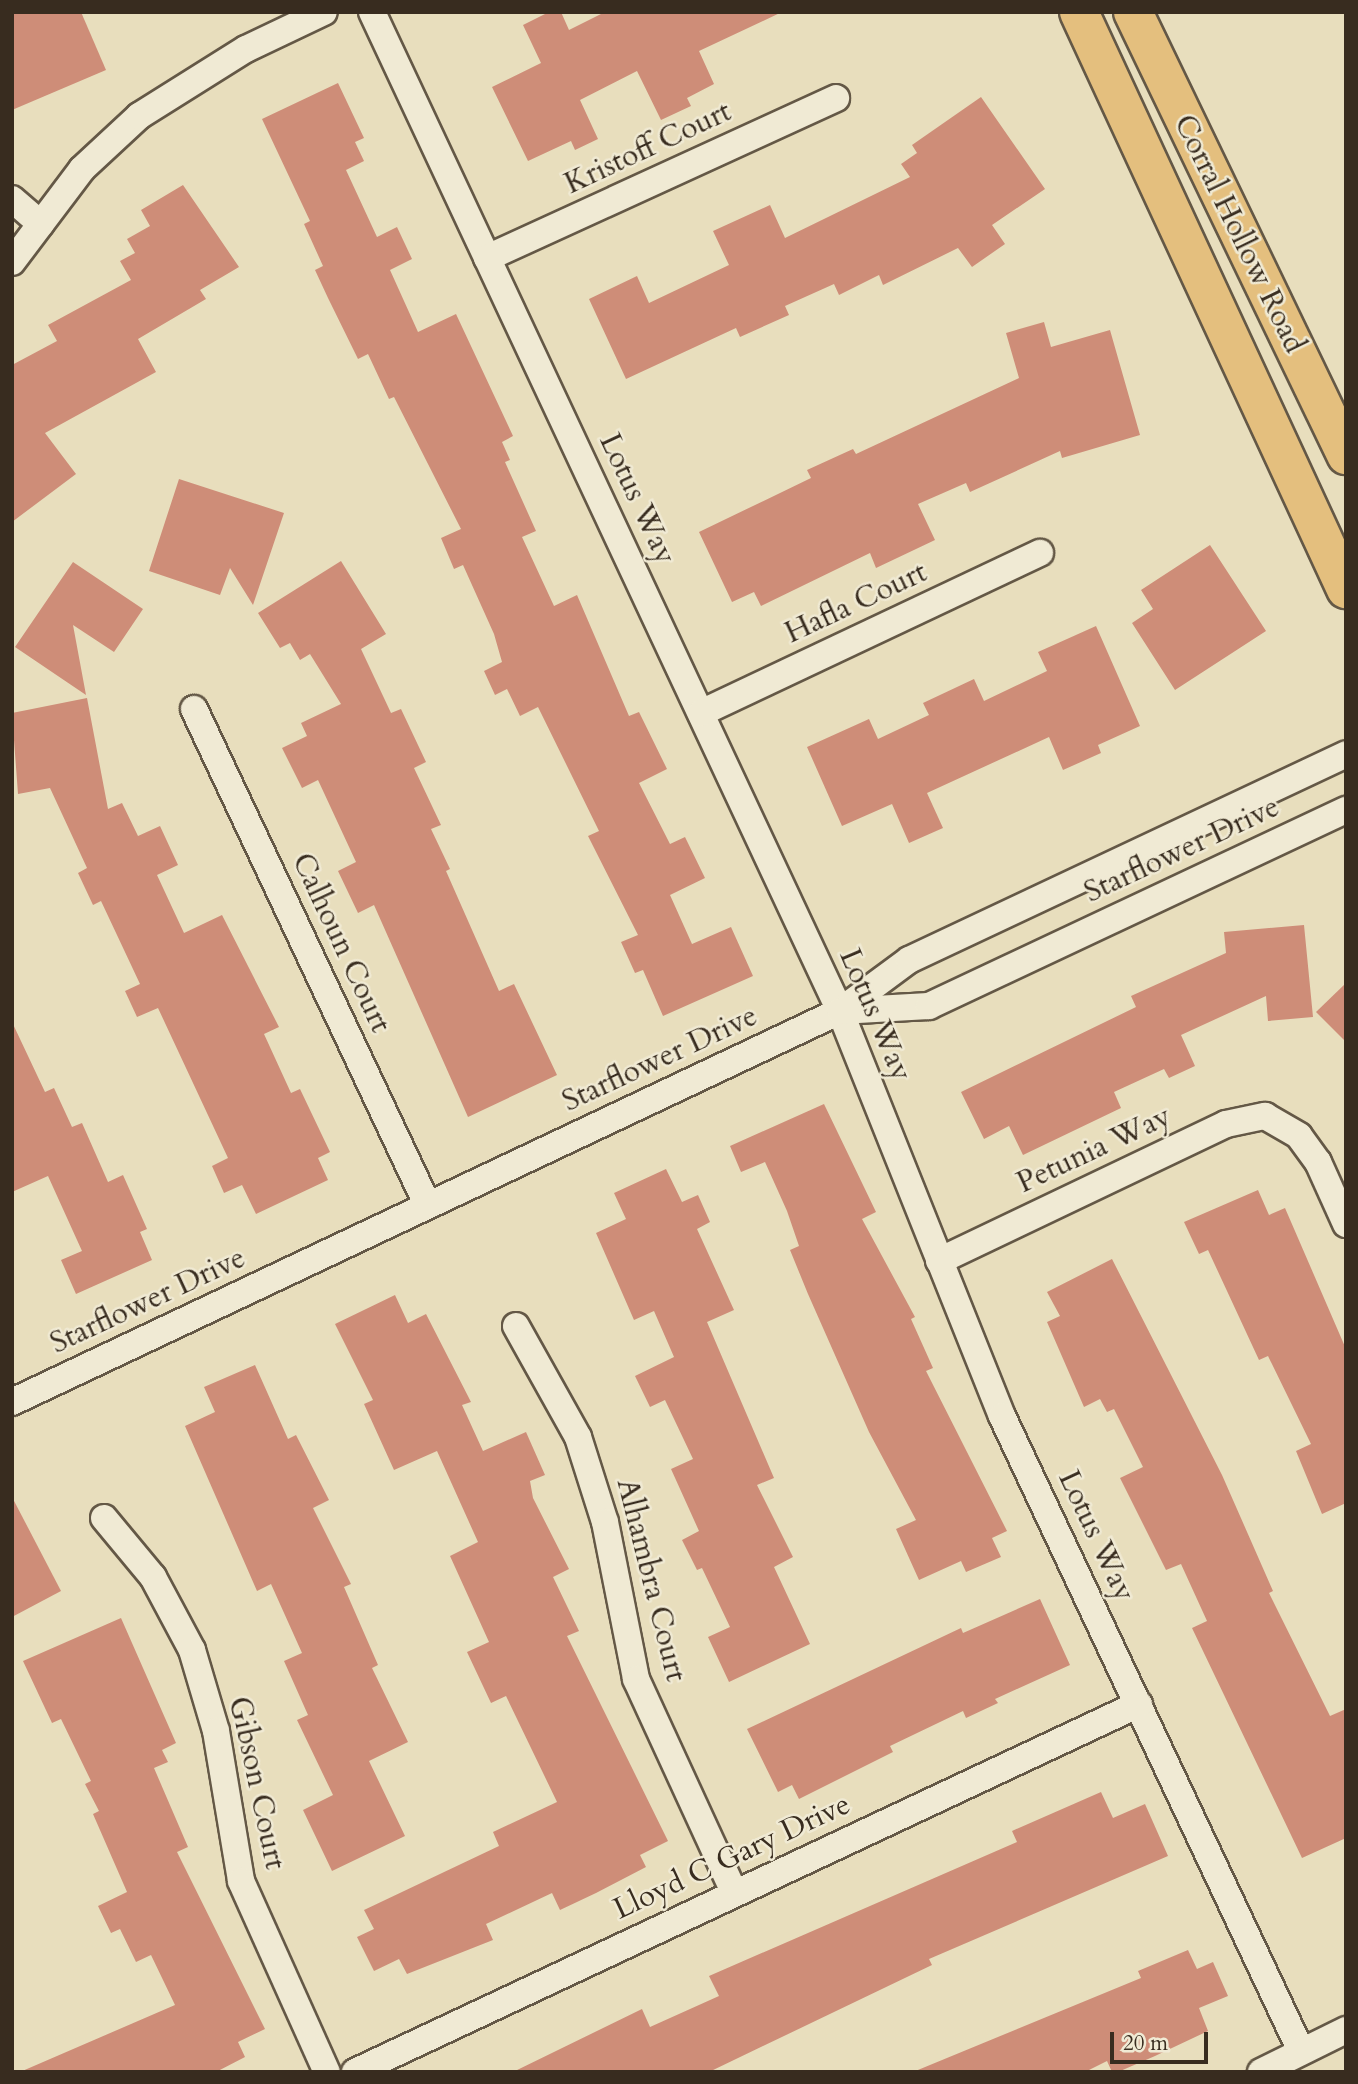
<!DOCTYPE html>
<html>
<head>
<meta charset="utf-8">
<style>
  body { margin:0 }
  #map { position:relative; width:1358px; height:2084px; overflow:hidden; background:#e8debd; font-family:Cardo,serif }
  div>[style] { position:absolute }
  .building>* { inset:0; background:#ce8d78 }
  .roads { filter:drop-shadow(2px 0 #645846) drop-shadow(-2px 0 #645846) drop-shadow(0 2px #645846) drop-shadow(0 -2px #645846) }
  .minor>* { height:26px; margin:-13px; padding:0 13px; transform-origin:13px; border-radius:13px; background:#f0ead4 }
  .primary>* { height:38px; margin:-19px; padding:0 19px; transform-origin:19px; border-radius:19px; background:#e4bf7e }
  span { translate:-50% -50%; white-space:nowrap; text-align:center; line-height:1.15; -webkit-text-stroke:5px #f0ead4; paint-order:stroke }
  .street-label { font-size:30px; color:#382c1f }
  .frame { position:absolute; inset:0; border:14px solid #382c1f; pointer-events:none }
  .scale { position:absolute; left:1110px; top:2032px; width:98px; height:32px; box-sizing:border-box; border:4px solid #382c1f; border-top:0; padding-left:9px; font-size:21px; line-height:24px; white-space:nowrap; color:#382c1f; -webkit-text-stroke:5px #f0ead4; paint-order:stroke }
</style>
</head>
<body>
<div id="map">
  <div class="building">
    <div style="clip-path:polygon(12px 12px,81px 12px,106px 70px,12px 110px)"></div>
    <div style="clip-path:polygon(549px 12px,561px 12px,569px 30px,605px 12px,782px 12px,699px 51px,714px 84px,687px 98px,691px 106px,661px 120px,637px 71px,580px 100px,598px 139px,575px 150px,571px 141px,528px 161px,492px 87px,541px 63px,523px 25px)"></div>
    <div style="clip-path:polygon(338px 83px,364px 138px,355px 142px,364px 161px,346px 170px,377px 237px,397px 227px,412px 259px,390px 270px,418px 332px,456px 314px,513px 436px,502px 442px,510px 460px,505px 462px,536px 531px,522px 537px,554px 606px,577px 595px,629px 716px,639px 712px,667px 769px,639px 783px,670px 844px,685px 837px,705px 878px,670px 895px,692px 944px,731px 927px,753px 976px,663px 1016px,643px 970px,635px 973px,621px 942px,638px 935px,588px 836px,599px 831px,538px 707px,520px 716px,507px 689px,495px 695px,484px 671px,502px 662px,494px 634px,463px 565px,454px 569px,441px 538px,461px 529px,394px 397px,389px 399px,368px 354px,358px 359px,328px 298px,315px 270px,323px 266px,304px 224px,310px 221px,262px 119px)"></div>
    <div style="clip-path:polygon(981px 97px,1045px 189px,992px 225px,1005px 244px,972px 267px,958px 248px,883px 285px,879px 275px,839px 295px,834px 284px,785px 306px,789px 315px,740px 337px,736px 328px,626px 379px,589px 299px,637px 276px,649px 303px,729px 265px,713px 231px,770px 205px,785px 238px,910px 177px,901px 164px,917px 153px,912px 145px)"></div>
    <div style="clip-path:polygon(183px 185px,239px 267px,200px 290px,206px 299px,138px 339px,156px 372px,45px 433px,76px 474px,12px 522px,12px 365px,57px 341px,48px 325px,131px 280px,120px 261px,135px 253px,127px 239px,150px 226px,141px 210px)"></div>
    <div style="clip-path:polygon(1044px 322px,1051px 347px,1110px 330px,1140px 435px,1062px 458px,1060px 451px,970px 492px,966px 483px,918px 504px,935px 540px,876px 568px,870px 553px,761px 606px,754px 592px,732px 602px,699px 532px,811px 478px,807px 470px,853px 449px,856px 454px,1019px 378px,1006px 333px)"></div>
    <div style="clip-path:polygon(179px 479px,284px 513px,253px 605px,230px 568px,220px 595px,149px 571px)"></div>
    <div style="clip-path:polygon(1210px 545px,1266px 631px,1175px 690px,1132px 623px,1153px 609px,1141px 590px)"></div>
    <div style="clip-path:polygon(341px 561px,386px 634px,361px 649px,391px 713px,401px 709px,426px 762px,414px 768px,441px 825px,431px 829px,450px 869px,446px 871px,499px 991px,514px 984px,557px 1075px,468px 1117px,374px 905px,358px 913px,338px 871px,356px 862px,318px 780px,302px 788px,282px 748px,307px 736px,301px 723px,341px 704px,310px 654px,300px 660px,290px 643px,280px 648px,258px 613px)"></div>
    <div style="clip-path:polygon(73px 562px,143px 609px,114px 652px,73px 625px,86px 695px,15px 647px)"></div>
    <div style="clip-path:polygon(1096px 626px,1140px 726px,1098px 745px,1101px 753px,1063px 770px,1049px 737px,927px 793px,943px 828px,909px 843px,892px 804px,842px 826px,807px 747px,869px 719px,878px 739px,929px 715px,923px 703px,974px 679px,984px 701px,1047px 671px,1038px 652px)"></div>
    <div style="clip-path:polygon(87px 698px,108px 809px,122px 803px,138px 836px,160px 826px,178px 865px,157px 875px,184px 933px,222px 915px,279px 1027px,264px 1034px,291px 1093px,300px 1089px,330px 1152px,318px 1158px,328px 1180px,256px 1214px,242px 1185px,224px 1193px,212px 1166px,228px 1158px,158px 1008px,137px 1017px,125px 991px,140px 984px,101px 901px,93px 905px,78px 873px,87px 868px,50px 788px,18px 794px,12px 713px)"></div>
    <div style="clip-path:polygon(1304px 925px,1313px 1017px,1268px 1021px,1266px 996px,1181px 1035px,1195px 1066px,1169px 1078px,1164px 1069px,1114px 1092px,1121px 1108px,1023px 1155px,1009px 1126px,984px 1139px,961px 1092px,1136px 1007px,1131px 996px,1226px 953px,1224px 932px)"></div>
    <div style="clip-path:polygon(1346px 983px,1346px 1042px,1316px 1012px)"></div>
    <div style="clip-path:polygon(12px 1022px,45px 1092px,54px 1088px,72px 1127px,82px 1123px,108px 1182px,123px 1175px,147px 1229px,140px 1232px,152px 1260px,76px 1294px,61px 1260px,82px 1251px,48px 1176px,12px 1192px)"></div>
    <div style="clip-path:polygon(824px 1104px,876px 1212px,862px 1219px,915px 1317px,911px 1319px,933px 1368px,926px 1371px,1007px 1531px,992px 1538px,1001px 1557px,966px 1572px,961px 1561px,919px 1580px,896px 1529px,916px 1520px,869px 1432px,808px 1294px,790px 1250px,799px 1246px,787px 1211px,765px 1162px,741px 1172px,730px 1146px)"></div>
    <div style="clip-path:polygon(666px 1169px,682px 1202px,698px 1195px,710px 1222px,697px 1229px,734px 1310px,707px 1322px,774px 1478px,757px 1485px,793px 1557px,774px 1567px,810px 1644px,729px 1682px,708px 1637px,730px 1627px,702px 1568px,697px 1570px,682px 1540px,699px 1531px,671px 1469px,693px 1459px,665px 1400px,650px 1407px,635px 1376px,674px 1357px,654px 1311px,634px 1320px,596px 1233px,626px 1219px,614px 1193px)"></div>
    <div style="clip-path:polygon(1258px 1190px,1269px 1215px,1285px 1208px,1346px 1349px,1346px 1503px,1322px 1514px,1296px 1451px,1311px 1444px,1268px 1356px,1259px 1360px,1208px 1250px,1199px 1254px,1184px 1222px)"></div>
    <div style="clip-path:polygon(1112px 1259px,1222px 1475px,1273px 1591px,1269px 1593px,1330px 1716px,1346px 1709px,1346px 1838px,1302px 1858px,1192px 1628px,1207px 1621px,1181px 1564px,1166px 1570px,1120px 1478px,1143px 1467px,1114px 1409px,1107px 1412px,1100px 1399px,1084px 1407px,1047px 1322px,1060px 1316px,1047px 1292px)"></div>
    <div style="clip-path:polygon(395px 1295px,408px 1323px,426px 1314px,471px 1402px,462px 1405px,483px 1451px,526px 1432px,545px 1475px,530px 1481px,533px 1498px,569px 1569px,553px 1577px,579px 1631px,567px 1636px,668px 1841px,640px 1855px,646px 1867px,596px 1893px,560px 1910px,552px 1893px,486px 1924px,493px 1940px,407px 1974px,399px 1959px,374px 1971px,357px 1937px,374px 1929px,364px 1910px,499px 1846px,493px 1832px,557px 1802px,506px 1696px,491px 1703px,467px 1652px,489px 1642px,450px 1556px,478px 1542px,437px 1451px,394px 1470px,364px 1404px,373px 1400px,335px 1324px)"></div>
    <div style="clip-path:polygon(255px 1365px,288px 1439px,296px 1435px,329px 1500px,313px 1508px,351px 1584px,344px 1587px,378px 1665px,372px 1668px,408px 1742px,369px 1761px,405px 1836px,332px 1871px,303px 1810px,333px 1795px,297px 1720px,308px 1715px,284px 1661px,302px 1653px,271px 1584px,257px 1591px,185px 1426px,215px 1412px,204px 1387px)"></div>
    <div style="clip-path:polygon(12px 1497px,61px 1591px,12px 1617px)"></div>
    <div style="clip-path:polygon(1040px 1599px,1070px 1665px,995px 1699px,998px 1703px,966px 1718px,963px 1711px,890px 1746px,893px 1752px,799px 1799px,792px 1785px,778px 1792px,747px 1729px,961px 1628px,963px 1633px)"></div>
    <div style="clip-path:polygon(121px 1618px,176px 1743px,162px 1750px,168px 1762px,154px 1768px,188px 1847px,177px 1852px,265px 2029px,238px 2042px,245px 2057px,216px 2072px,20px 2072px,175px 2005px,151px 1955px,136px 1962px,120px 1929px,111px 1933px,98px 1906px,127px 1892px,93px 1814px,99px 1811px,85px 1784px,91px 1781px,61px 1719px,52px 1723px,23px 1661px)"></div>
    <div style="clip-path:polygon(1101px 1792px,1113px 1818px,1145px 1804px,1168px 1856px,929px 1959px,932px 1965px,709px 2072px,513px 2072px,642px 2009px,650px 2027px,719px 1996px,709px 1976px,1017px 1842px,1012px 1831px)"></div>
    <div style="clip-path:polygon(1188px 1950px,1197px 1969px,1213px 1962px,1228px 1996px,1199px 2008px,1208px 2031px,1155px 2056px,1118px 2072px,1112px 2072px,1107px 2061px,1085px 2072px,913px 2072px,1141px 1978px,1138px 1971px)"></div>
  </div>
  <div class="roads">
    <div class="minor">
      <div style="left:372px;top:12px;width:1103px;rotate:64.9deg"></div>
      <div style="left:840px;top:1011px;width:436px;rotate:68.2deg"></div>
      <div style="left:1002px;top:1416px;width:702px;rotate:64.79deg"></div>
      <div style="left:12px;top:199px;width:38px;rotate:41deg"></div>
      <div style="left:487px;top:258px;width:384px;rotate:-24.6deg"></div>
      <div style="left:12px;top:262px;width:116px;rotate:-53deg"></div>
      <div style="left:82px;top:169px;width:78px;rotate:-42.9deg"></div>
      <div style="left:139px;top:116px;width:126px;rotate:-32.1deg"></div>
      <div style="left:246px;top:49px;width:86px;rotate:-25.4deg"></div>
      <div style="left:194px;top:709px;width:549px;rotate:64.79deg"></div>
      <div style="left:701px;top:713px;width:375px;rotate:-25.3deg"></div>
      <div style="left:840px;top:1011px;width:86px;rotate:-36.5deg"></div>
      <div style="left:909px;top:960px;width:483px;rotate:-25.2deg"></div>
      <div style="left:939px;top:1261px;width:318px;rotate:-25.5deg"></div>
      <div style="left:1226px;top:1124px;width:40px;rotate:-12deg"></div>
      <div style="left:1265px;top:1116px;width:39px;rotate:30deg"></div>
      <div style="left:1299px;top:1136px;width:32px;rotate:54deg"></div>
      <div style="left:1318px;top:1162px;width:68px;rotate:65.7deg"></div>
      <div style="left:516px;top:1326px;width:127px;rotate:60.8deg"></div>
      <div style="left:578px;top:1437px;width:89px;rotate:72.4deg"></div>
      <div style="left:605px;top:1522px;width:160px;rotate:78.8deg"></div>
      <div style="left:636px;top:1679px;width:234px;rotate:65.3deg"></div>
      <div style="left:12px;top:1402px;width:916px;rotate:-25.28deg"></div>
      <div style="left:840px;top:1011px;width:89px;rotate:-3.2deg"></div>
      <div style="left:929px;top:1006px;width:461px;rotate:-25.2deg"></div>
      <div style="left:104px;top:1518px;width:77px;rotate:50.3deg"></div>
      <div style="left:153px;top:1577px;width:83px;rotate:61.9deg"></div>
      <div style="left:192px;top:1650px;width:84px;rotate:73.5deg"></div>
      <div style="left:216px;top:1731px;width:152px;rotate:80.5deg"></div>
      <div style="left:241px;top:1881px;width:209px;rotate:65.8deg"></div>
      <div style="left:355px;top:2072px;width:866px;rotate:-25.14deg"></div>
      <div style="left:1261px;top:2072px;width:95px;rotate:-26.3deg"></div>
    </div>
    <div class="primary">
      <div style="left:1079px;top:12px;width:636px;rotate:65.17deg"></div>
      <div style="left:1133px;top:12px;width:492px;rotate:64.3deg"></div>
    </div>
  </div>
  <div class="street-label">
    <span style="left:648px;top:148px;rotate:-25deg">Kristoff Court</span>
    <span style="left:1239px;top:234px;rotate:64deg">Corral Hollow Road</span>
    <span style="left:637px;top:499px;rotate:65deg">Lotus Way</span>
    <span style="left:856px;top:603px;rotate:-25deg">Hafla Court</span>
    <span style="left:1182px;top:850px;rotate:-25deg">Starflower Drive</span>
    <span style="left:341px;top:943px;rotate:65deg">Calhoun Court</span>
    <span style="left:875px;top:1015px;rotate:67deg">Lotus Way</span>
    <span style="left:660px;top:1059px;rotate:-25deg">Starflower Drive</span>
    <span style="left:1094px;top:1150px;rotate:-25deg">Petunia Way</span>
    <span style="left:148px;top:1301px;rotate:-25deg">Starflower Drive</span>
    <span style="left:1096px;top:1536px;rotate:65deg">Lotus Way</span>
    <span style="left:651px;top:1580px;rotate:76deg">Alhambra Court</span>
    <span style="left:257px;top:1783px;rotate:78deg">Gibson Court</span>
    <span style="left:732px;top:1857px;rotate:-25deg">Lloyd C Gary Drive</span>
  </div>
  <div class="frame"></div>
  <div class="scale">20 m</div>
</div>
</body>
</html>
